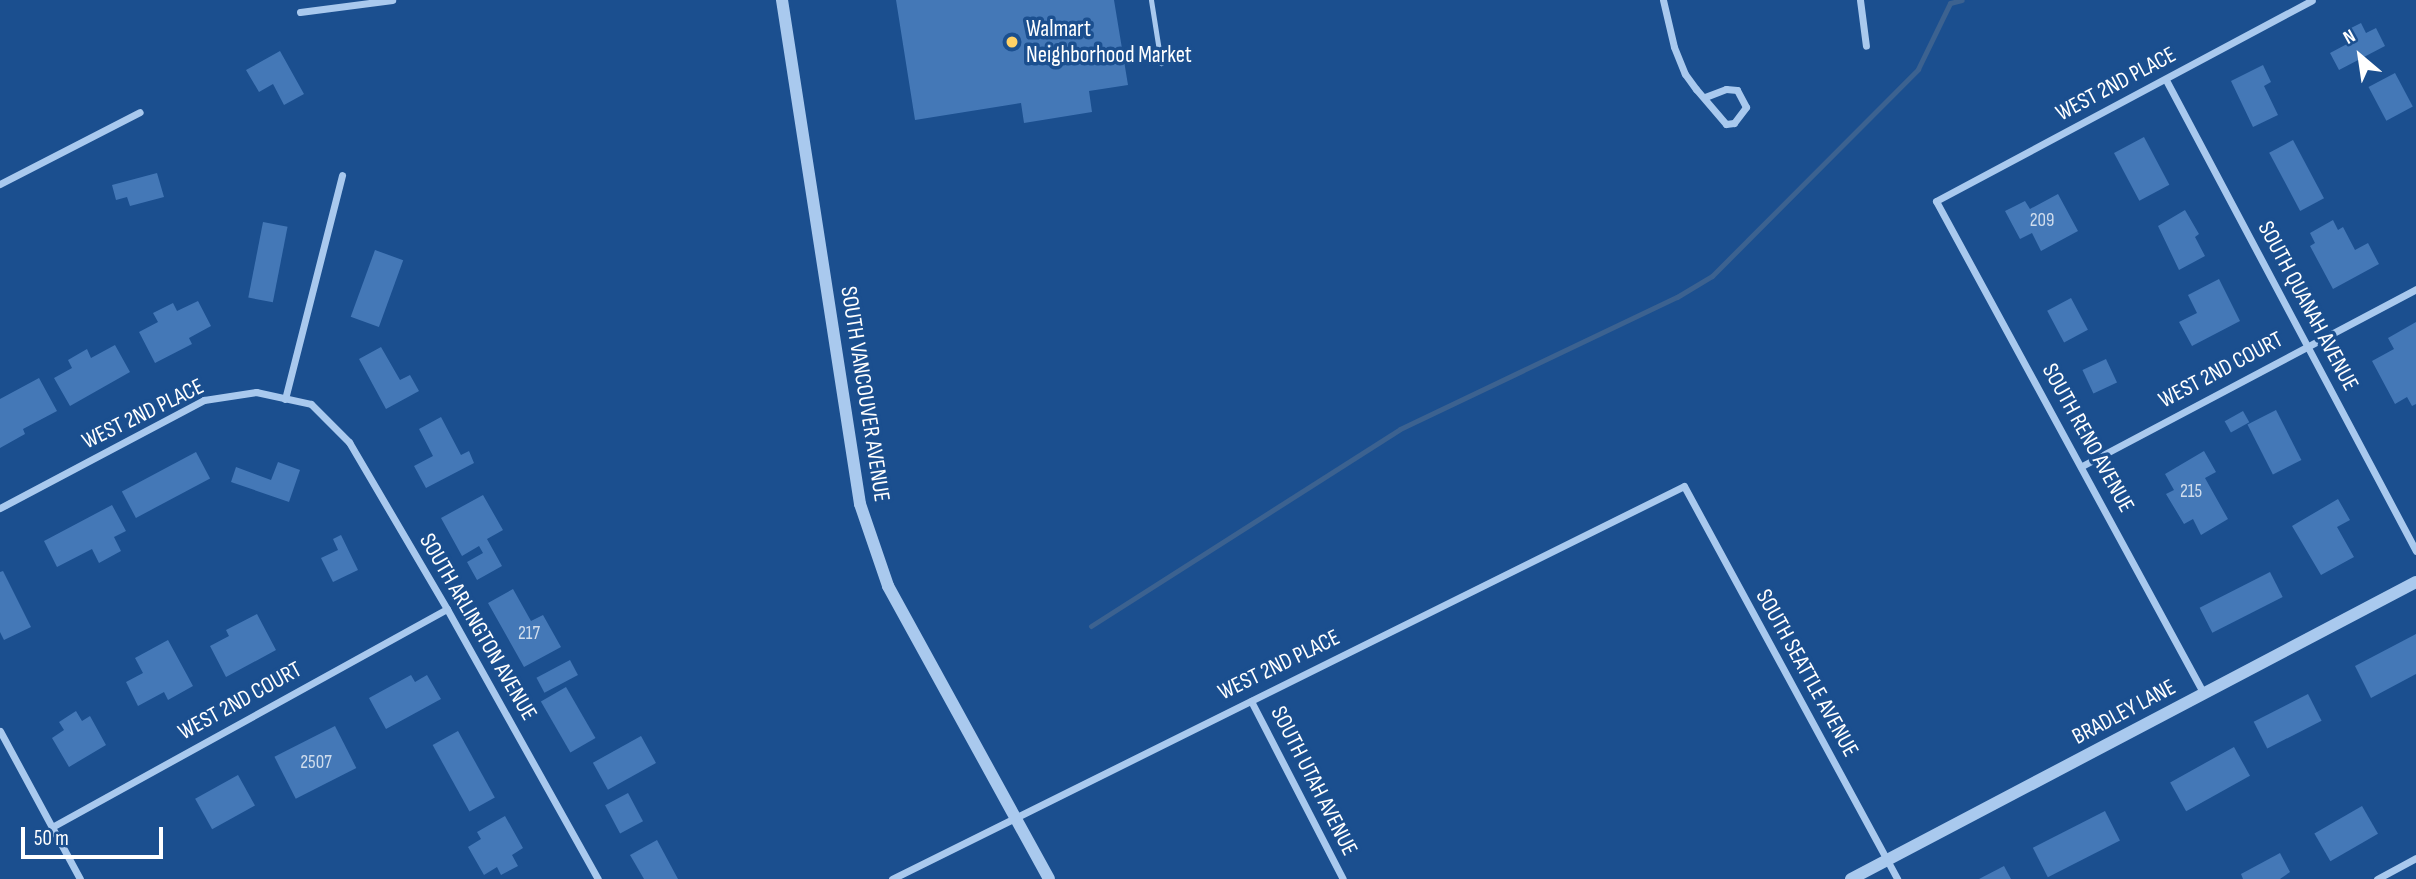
<!DOCTYPE html>
<html>
<head>
<meta charset="utf-8">
<style>
  body { margin:0 }
  #map { position:relative; width:2416px; height:879px; overflow:hidden; background:#1b4f8f; font-family:"Sofia Sans Condensed",sans-serif }
  div>[style] { position:absolute }
  .stream>* { height:5px; margin:-2.5px; padding:0 2.5px; transform-origin:2.5px; border-radius:2.5px; background:#3c6290 }
  .building>* { inset:0; background:#4478b7; transform-origin:0 0 }
  .service>* { height:5px; margin:-2.5px; padding:0 2.5px; transform-origin:2.5px; border-radius:2.5px; background:#a9c9ee }
  .minor>* { height:7px; margin:-3.5px; padding:0 3.5px; transform-origin:3.5px; border-radius:3.5px; background:#a9c9ee }
  .tertiary>* { height:12px; margin:-6px; padding:0 6px; transform-origin:6px; border-radius:6px; background:#a9c9ee }
  .dots>* { width:19px; height:19px; translate:-50% -50%; box-sizing:border-box; border:4px solid #1b4f8f; border-radius:50% }
  span { translate:-50% -50%; white-space:nowrap; text-align:center; line-height:1.15; -webkit-text-stroke:7px #1b4f8f; paint-order:stroke }
  .number-label { font-size:19px; color:#d0dded }
  .number-label span { -webkit-text-stroke-width:0 }
  .poi-label { font-size:23px; color:#fff }
  .left { translate:0 -50%; text-align:left }
  .street-label { font-size:23px; color:#fff }
  .north { position:absolute; left:2325px; top:21px; width:70px; height:70px; -webkit-text-stroke:5px #1b4f8f; paint-order:stroke; rotate:331deg; font-size:19px; font-weight:700; line-height:28px; text-align:center; color:#fff }
  .north::after { content:''; display:block; margin:auto; width:24px; height:32px; background:#fff; clip-path:polygon(50% 0,100% 100%,50% 72%,0 100%) }
  .scale { position:absolute; left:21px; top:827px; width:142px; height:32px; box-sizing:border-box; border:4px solid #fff; border-top:0; padding-left:9px; font-size:21px; line-height:24px; white-space:nowrap; color:#fff; -webkit-text-stroke:5px #1b4f8f; paint-order:stroke }
</style>
</head>
<body>
<div id="map">
  <div class="stream">
    <div style="left:1091px;top:626px;width:366px;rotate:-32.5deg"></div>
    <div style="left:1400px;top:429px;width:307px;rotate:-25.5deg"></div>
    <div style="left:1677px;top:297px;width:41px;rotate:-31deg"></div>
    <div style="left:1712px;top:276px;width:292px;rotate:-45.1deg"></div>
    <div style="left:1918px;top:69px;width:73px;rotate:-64.1deg"></div>
    <div style="left:1950px;top:3px;width:12px;rotate:-14deg"></div>
  </div>
  <div class="building">
    <div style="clip-path:polygon(896px 0,1114px 0,1128px 85px,1089px 91px,1092px 112px,1024px 123px,1021px 103px,915px 120px)"></div>
    <div style="clip-path:polygon(2361px 23px,2366px 33px,2376px 28px,2385px 46px,2339px 70px,2330px 53px,2347px 44px,2341px 33px)"></div>
    <div style="clip-path:polygon(280px 51px,304px 94px,284px 105px,273px 84px,259px 92px,246px 70px)"></div>
    <div style="clip-path:polygon(2263px 65px,2271px 82px,2264px 86px,2278px 115px,2253px 127px,2231px 81px)"></div>
    <div style="left:2395px;top:73px;width:38px;height:30px;rotate:62deg"></div>
    <div style="left:2144px;top:137px;width:54px;height:34px;rotate:62deg"></div>
    <div style="left:2293px;top:140px;width:66px;height:27px;rotate:62deg"></div>
    <div style="clip-path:polygon(157px 173px,164px 197px,130px 206px,127px 197px,116px 200px,112px 185px)"></div>
    <div style="clip-path:polygon(2058px 194px,2078px 231px,2041px 251px,2032px 233px,2020px 239px,2005px 211px,2025px 201px,2030px 209px)"></div>
    <div style="clip-path:polygon(2185px 210px,2199px 234px,2195px 237px,2205px 256px,2179px 270px,2158px 226px)"></div>
    <div style="clip-path:polygon(2333px 220px,2338px 230px,2343px 227px,2355px 250px,2368px 243px,2379px 264px,2333px 289px,2310px 246px,2315px 243px,2310px 233px)"></div>
    <div style="left:263px;top:222px;width:25px;height:77px;rotate:11deg"></div>
    <div style="left:375px;top:250px;width:30px;height:71px;rotate:20deg"></div>
    <div style="clip-path:polygon(2219px 279px,2240px 321px,2192px 346px,2179px 322px,2197px 313px,2188px 295px)"></div>
    <div style="left:2071px;top:298px;width:36px;height:27px;rotate:62deg"></div>
    <div style="clip-path:polygon(198px 301px,211px 326px,189px 338px,192px 344px,155px 363px,139px 332px,158px 322px,153px 313px,173px 303px,177px 311px)"></div>
    <div style="clip-path:polygon(2416px 322px,2416px 404px,2412px 406px,2407px 397px,2395px 404px,2372px 361px,2394px 349px,2388px 338px)"></div>
    <div style="clip-path:polygon(115px 345px,130px 372px,70px 406px,54px 378px,72px 368px,68px 360px,87px 349px,91px 358px)"></div>
    <div style="clip-path:polygon(381px 347px,400px 380px,410px 375px,419px 391px,386px 409px,359px 359px)"></div>
    <div style="left:2106px;top:359px;width:26px;height:26px;rotate:65deg"></div>
    <div style="clip-path:polygon(39px 378px,57px 411px,23px 429px,25px 434px,0 448px,0 399px)"></div>
    <div style="left:2276px;top:410px;width:56px;height:32px;rotate:63deg"></div>
    <div style="left:2243px;top:411px;width:13px;height:21px;rotate:61deg"></div>
    <div style="clip-path:polygon(441px 417px,461px 455px,469px 451px,474px 463px,426px 488px,414px 466px,433px 456px,419px 429px)"></div>
    <div style="clip-path:polygon(2204px 451px,2216px 472px,2205px 478px,2228px 519px,2201px 535px,2193px 519px,2184px 524px,2166px 494px,2174px 490px,2165px 474px)"></div>
    <div style="left:196px;top:452px;width:30px;height:84px;rotate:62deg"></div>
    <div style="clip-path:polygon(278px 462px,300px 470px,289px 502px,231px 482px,236px 467px,271px 480px)"></div>
    <div style="clip-path:polygon(483px 495px,503px 530px,487px 539px,502px 566px,477px 580px,467px 562px,483px 553px,479px 546px,462px 556px,441px 518px)"></div>
    <div style="clip-path:polygon(2338px 499px,2350px 520px,2337px 527px,2354px 557px,2321px 575px,2292px 526px)"></div>
    <div style="clip-path:polygon(112px 505px,126px 531px,114px 537px,121px 551px,99px 563px,92px 549px,57px 567px,44px 541px)"></div>
    <div style="clip-path:polygon(341px 535px,358px 570px,333px 582px,321px 558px,338px 550px,333px 539px)"></div>
    <div style="clip-path:polygon(3px 571px,31px 627px,4px 640px,0 632px,0 572px)"></div>
    <div style="left:2270px;top:572px;width:28px;height:79px;rotate:63deg"></div>
    <div style="clip-path:polygon(513px 589px,531px 621px,543px 615px,561px 647px,524px 667px,488px 603px)"></div>
    <div style="clip-path:polygon(257px 614px,276px 650px,226px 677px,210px 646px,229px 636px,226px 630px)"></div>
    <div style="clip-path:polygon(2416px 634px,2416px 674px,2371px 698px,2355px 666px)"></div>
    <div style="clip-path:polygon(168px 640px,193px 686px,168px 700px,164px 692px,138px 706px,126px 682px,143px 673px,135px 658px)"></div>
    <div style="left:570px;top:660px;width:17px;height:38px;rotate:62deg"></div>
    <div style="clip-path:polygon(411px 675px,415px 682px,427px 675px,441px 699px,386px 729px,369px 698px)"></div>
    <div style="left:566px;top:687px;width:59px;height:29px;rotate:60deg"></div>
    <div style="left:2308px;top:694px;width:30px;height:61px;rotate:63deg"></div>
    <div style="clip-path:polygon(76px 711px,82px 721px,90px 716px,106px 745px,69px 767px,52px 738px,64px 730px,59px 722px)"></div>
    <div style="left:335px;top:726px;width:47px;height:68px;rotate:63deg"></div>
    <div style="left:458px;top:731px;width:76px;height:29px;rotate:61deg"></div>
    <div style="left:641px;top:736px;width:31px;height:55px;rotate:61deg"></div>
    <div style="left:2234px;top:747px;width:33px;height:73px;rotate:61deg"></div>
    <div style="left:238px;top:775px;width:35px;height:49px;rotate:61deg"></div>
    <div style="left:628px;top:793px;width:32px;height:26px;rotate:62deg"></div>
    <div style="left:2362px;top:806px;width:32px;height:55px;rotate:60deg"></div>
    <div style="left:2105px;top:811px;width:33px;height:81px;rotate:63deg"></div>
    <div style="clip-path:polygon(505px 816px,523px 848px,512px 855px,518px 866px,501px 875px,497px 867px,484px 875px,468px 847px,481px 839px,477px 832px)"></div>
    <div style="clip-path:polygon(657px 840px,678px 879px,644px 879px,630px 855px)"></div>
    <div style="clip-path:polygon(2280px 853px,2290px 872px,2280px 879px,2243px 879px,2241px 874px)"></div>
    <div style="clip-path:polygon(2004px 866px,2011px 879px,1979px 879px)"></div>
  </div>
  <div class="service">
    <div style="left:1151px;top:0;width:64px;rotate:81deg"></div>
  </div>
  <div class="minor">
    <div style="left:1663px;top:0;width:48px;rotate:76.8deg"></div>
    <div style="left:1674px;top:47px;width:29px;rotate:68deg"></div>
    <div style="left:1685px;top:74px;width:19px;rotate:54deg"></div>
    <div style="left:1696px;top:89px;width:46px;rotate:49.4deg"></div>
    <div style="left:1726px;top:124px;width:8px;rotate:-7deg"></div>
    <div style="left:1734px;top:123px;width:20px;rotate:-53deg"></div>
    <div style="left:1746px;top:107px;width:19px;rotate:-118deg"></div>
    <div style="left:1737px;top:90px;width:11px;rotate:-175deg"></div>
    <div style="left:1726px;top:89px;width:22px;rotate:159deg"></div>
    <div style="left:1860px;top:0;width:46px;rotate:82.6deg"></div>
    <div style="left:300px;top:12px;width:93px;rotate:-7.4deg"></div>
    <div style="left:2166px;top:80px;width:533px;rotate:62.04deg"></div>
    <div style="left:0;top:184px;width:157px;rotate:-27.2deg"></div>
    <div style="left:285px;top:399px;width:231px;rotate:-75.7deg"></div>
    <div style="left:2082px;top:466px;width:378px;rotate:-27.9deg"></div>
    <div style="left:0;top:508px;width:231px;rotate:-27.9deg"></div>
    <div style="left:204px;top:400px;width:53px;rotate:-8.7deg"></div>
    <div style="left:256px;top:392px;width:56px;rotate:12.3deg"></div>
    <div style="left:311px;top:404px;width:54px;rotate:45deg"></div>
    <div style="left:349px;top:442px;width:194px;rotate:59.6deg"></div>
    <div style="left:447px;top:609px;width:309px;rotate:60.8deg"></div>
    <div style="left:2204px;top:694px;width:561px;rotate:-118.53deg"></div>
    <div style="left:1936px;top:201px;width:426px;rotate:-28.1deg"></div>
    <div style="left:1251px;top:701px;width:200px;rotate:62.7deg"></div>
    <div style="left:0;top:731px;width:168px;rotate:61.6deg"></div>
    <div style="left:52px;top:827px;width:451px;rotate:-28.9deg"></div>
    <div style="left:892px;top:879px;width:884px;rotate:-26.39deg"></div>
    <div style="left:1684px;top:486px;width:447px;rotate:61.5deg"></div>
    <div style="left:2377px;top:879px;width:44px;rotate:-28.3deg"></div>
  </div>
  <div class="tertiary">
    <div style="left:782px;top:0;width:510px;rotate:81.2deg"></div>
    <div style="left:860px;top:504px;width:87px;rotate:71.1deg"></div>
    <div style="left:888px;top:586px;width:334px;rotate:61.2deg"></div>
    <div style="left:1851px;top:879px;width:638px;rotate:-27.73deg"></div>
  </div>
  <div class="dots">
    <div style="left:1012px;top:42px;background:#ffd166"></div>
  </div>
  <div class="number-label">
    <span style="left:2042px;top:221px">209</span>
    <span style="left:2191px;top:492px">215</span>
    <span style="left:529px;top:634px">217</span>
    <span style="left:316px;top:763px">2507</span>
  </div>
  <div class="poi-label">
    <span class="left" style="left:1026px;top:42px">Walmart<br>Neighborhood Market</span>
  </div>
  <div class="street-label">
    <span style="left:2116px;top:84px;rotate:-28deg">WEST 2ND PLACE</span>
    <span style="left:2308px;top:306px;rotate:62deg">SOUTH QUANAH AVENUE</span>
    <span style="left:2221px;top:370px;rotate:-28deg">WEST 2ND COURT</span>
    <span style="left:865px;top:394px;rotate:81deg">SOUTH VANCOUVER AVENUE</span>
    <span style="left:143px;top:414px;rotate:-26deg">WEST 2ND PLACE</span>
    <span style="left:2088px;top:438px;rotate:61deg">SOUTH RENO AVENUE</span>
    <span style="left:478px;top:627px;rotate:60deg">SOUTH ARLINGTON AVENUE</span>
    <span style="left:1279px;top:665px;rotate:-26deg">WEST 2ND PLACE</span>
    <span style="left:1807px;top:673px;rotate:61deg">SOUTH SEATTLE AVENUE</span>
    <span style="left:240px;top:701px;rotate:-29deg">WEST 2ND COURT</span>
    <span style="left:2124px;top:712px;rotate:-28deg">BRADLEY LANE</span>
    <span style="left:1314px;top:781px;rotate:63deg">SOUTH UTAH AVENUE</span>
  </div>
  <div class="north">N</div>
  <div class="scale">50 m</div>
</div>
</body>
</html>
